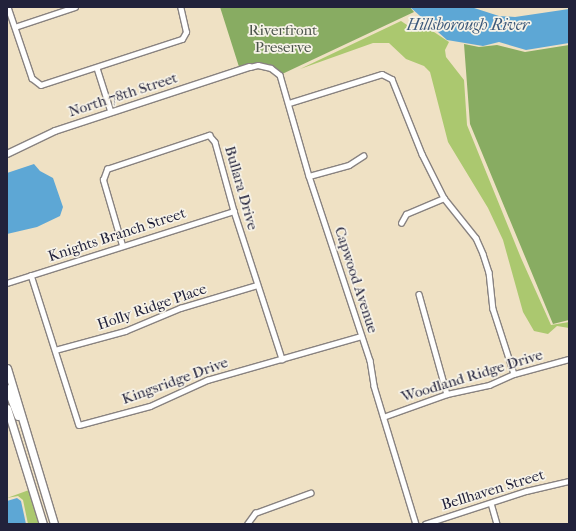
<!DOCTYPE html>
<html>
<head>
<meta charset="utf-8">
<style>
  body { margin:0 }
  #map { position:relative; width:576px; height:531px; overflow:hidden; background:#efe1c4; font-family:"IM FELL French Canon",serif }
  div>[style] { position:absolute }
  .green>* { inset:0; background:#abc86f }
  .forest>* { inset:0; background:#88ac62 }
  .water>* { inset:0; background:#5da7d5 }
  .roads { filter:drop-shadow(1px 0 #888280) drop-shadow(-1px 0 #888280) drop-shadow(0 1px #888280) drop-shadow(0 -1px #888280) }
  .street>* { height:4.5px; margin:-2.25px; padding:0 2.25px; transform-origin:2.25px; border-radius:2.25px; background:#fff }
  .secondary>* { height:6px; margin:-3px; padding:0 3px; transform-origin:3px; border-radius:3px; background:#fff }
  .primary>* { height:7px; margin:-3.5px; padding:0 3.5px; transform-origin:3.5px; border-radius:3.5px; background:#fff }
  span { translate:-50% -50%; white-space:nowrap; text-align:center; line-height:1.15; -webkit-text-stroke:3.5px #f7f3e8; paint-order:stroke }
  .park-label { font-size:15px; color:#4b544b }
  .street-label { font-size:15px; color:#22223b }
  .water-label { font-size:16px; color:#3a5779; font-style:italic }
  .frame { position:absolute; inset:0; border:8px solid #22223b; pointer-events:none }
</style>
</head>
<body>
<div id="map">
  <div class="green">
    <div style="clip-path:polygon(401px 21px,413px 29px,425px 26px,449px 42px,445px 50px,446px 57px,464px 80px,467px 125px,521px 258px,551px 325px,569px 322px,569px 328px,557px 326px,548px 334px,534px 331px,523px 312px,503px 240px,488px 208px,448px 142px,430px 72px,424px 66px,406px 59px,389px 43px,373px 43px,300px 69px)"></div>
    <div style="clip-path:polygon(29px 490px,40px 524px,28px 524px,23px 500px,18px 496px,7px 498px)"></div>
  </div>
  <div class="forest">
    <div style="clip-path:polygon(220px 7px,410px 7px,414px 12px,280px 75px,271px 68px,258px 65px,240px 70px)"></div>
    <div style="clip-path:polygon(464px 44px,479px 47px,497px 45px,525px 52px,569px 45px,569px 320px,553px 324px,470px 124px)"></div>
  </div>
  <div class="water">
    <div style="clip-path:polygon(410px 7px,471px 7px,499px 16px,515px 17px,569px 9px,569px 43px,526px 50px,499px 42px,483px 46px,447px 40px)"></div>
    <div style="clip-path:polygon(34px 164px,40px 171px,53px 178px,63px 207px,60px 216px,37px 227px,7px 234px,7px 173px)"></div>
    <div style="clip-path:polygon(17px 498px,21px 501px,26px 524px,8px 524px,7px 501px)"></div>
  </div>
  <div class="roads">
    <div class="street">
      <div style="left:8px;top:7px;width:75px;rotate:71.3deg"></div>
      <div style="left:32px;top:78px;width:11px;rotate:38deg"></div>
      <div style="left:41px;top:85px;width:148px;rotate:-18.1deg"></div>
      <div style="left:182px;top:39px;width:8px;rotate:-60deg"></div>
      <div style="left:186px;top:32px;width:26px;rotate:-103deg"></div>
      <div style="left:15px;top:27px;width:63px;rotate:-18.4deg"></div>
      <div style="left:250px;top:67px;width:8px;rotate:-14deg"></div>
      <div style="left:258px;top:65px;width:13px;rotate:13deg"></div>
      <div style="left:271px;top:68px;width:11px;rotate:38deg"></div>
      <div style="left:280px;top:75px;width:105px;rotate:74deg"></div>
      <div style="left:309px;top:176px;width:194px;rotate:71.7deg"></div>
      <div style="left:370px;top:360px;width:26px;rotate:81deg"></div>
      <div style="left:374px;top:386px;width:144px;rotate:73.1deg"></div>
      <div style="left:97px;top:68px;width:46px;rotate:72.3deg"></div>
      <div style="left:289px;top:103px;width:97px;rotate:-17.3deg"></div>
      <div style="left:382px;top:74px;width:11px;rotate:27deg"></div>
      <div style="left:392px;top:79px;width:81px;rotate:68.2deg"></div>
      <div style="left:422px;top:154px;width:49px;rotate:63.4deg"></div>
      <div style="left:444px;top:198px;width:51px;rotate:51.3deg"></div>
      <div style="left:476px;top:238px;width:17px;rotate:66deg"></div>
      <div style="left:483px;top:254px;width:19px;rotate:72deg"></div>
      <div style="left:489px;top:272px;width:37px;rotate:84deg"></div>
      <div style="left:493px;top:309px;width:68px;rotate:72.1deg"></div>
      <div style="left:309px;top:176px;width:41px;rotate:-15.4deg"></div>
      <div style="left:349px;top:165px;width:17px;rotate:-33deg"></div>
      <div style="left:401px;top:223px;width:10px;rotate:-61deg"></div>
      <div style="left:406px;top:214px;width:41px;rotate:-22.8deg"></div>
      <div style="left:122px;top:245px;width:68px;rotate:-106.3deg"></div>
      <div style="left:103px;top:180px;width:12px;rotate:-70deg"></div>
      <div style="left:107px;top:169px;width:108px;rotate:-18.4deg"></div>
      <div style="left:209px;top:135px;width:9px;rotate:49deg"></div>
      <div style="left:215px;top:142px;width:72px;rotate:74.6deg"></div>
      <div style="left:234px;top:211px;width:156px;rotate:72deg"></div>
      <div style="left:31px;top:275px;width:157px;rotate:72.3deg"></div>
      <div style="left:79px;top:425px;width:73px;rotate:-15deg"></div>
      <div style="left:150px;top:406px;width:63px;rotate:-24.5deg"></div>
      <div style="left:207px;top:380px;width:160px;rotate:-15.9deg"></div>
      <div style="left:7px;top:283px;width:238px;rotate:-17.6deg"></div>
      <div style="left:419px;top:294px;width:104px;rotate:74.4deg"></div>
      <div style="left:55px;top:350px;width:73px;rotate:-15.2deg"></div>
      <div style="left:125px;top:331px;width:60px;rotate:-22.7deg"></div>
      <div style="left:180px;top:308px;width:80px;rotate:-16.6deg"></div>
      <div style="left:383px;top:417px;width:68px;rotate:-19.8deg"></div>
      <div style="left:447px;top:394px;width:43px;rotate:-12.1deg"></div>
      <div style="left:489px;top:385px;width:27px;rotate:-24deg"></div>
      <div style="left:514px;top:374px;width:57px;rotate:-15.3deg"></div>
      <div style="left:491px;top:503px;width:22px;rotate:74deg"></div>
      <div style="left:247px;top:524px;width:14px;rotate:-54deg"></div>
      <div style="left:255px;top:513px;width:59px;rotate:-20deg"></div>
      <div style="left:425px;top:524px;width:106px;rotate:-18.1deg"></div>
      <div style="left:526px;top:491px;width:44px;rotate:-13.1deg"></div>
    </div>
    <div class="secondary">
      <div style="left:7px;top:154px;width:53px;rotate:-25.6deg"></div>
      <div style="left:55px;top:131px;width:205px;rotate:-18.2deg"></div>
    </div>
    <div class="primary">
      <div style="left:7px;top:368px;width:163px;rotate:73.2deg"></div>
      <div style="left:7px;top:388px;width:30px;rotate:69deg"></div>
      <div style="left:7px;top:408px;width:121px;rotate:72.8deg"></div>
    </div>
  </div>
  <div class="park-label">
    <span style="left:283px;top:39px">Riverfront<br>Preserve</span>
  </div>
  <div class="street-label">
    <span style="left:123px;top:95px;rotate:-18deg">North 78th Street</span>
    <span style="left:241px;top:188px;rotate:74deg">Bullara Drive</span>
    <span style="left:117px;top:235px;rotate:-18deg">Knights Branch Street</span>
    <span style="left:356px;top:280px;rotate:72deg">Capwood Avenue</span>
    <span style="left:152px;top:307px;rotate:-19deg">Holly Ridge Place</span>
    <span style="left:472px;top:376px;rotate:-17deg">Woodland Ridge Drive</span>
    <span style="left:175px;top:381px;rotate:-20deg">Kingsridge Drive</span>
    <span style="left:493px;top:490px;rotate:-17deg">Bellhaven Street</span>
  </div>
  <div class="water-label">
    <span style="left:468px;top:25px">Hillsborough River</span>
  </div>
  <div class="frame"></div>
</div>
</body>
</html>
